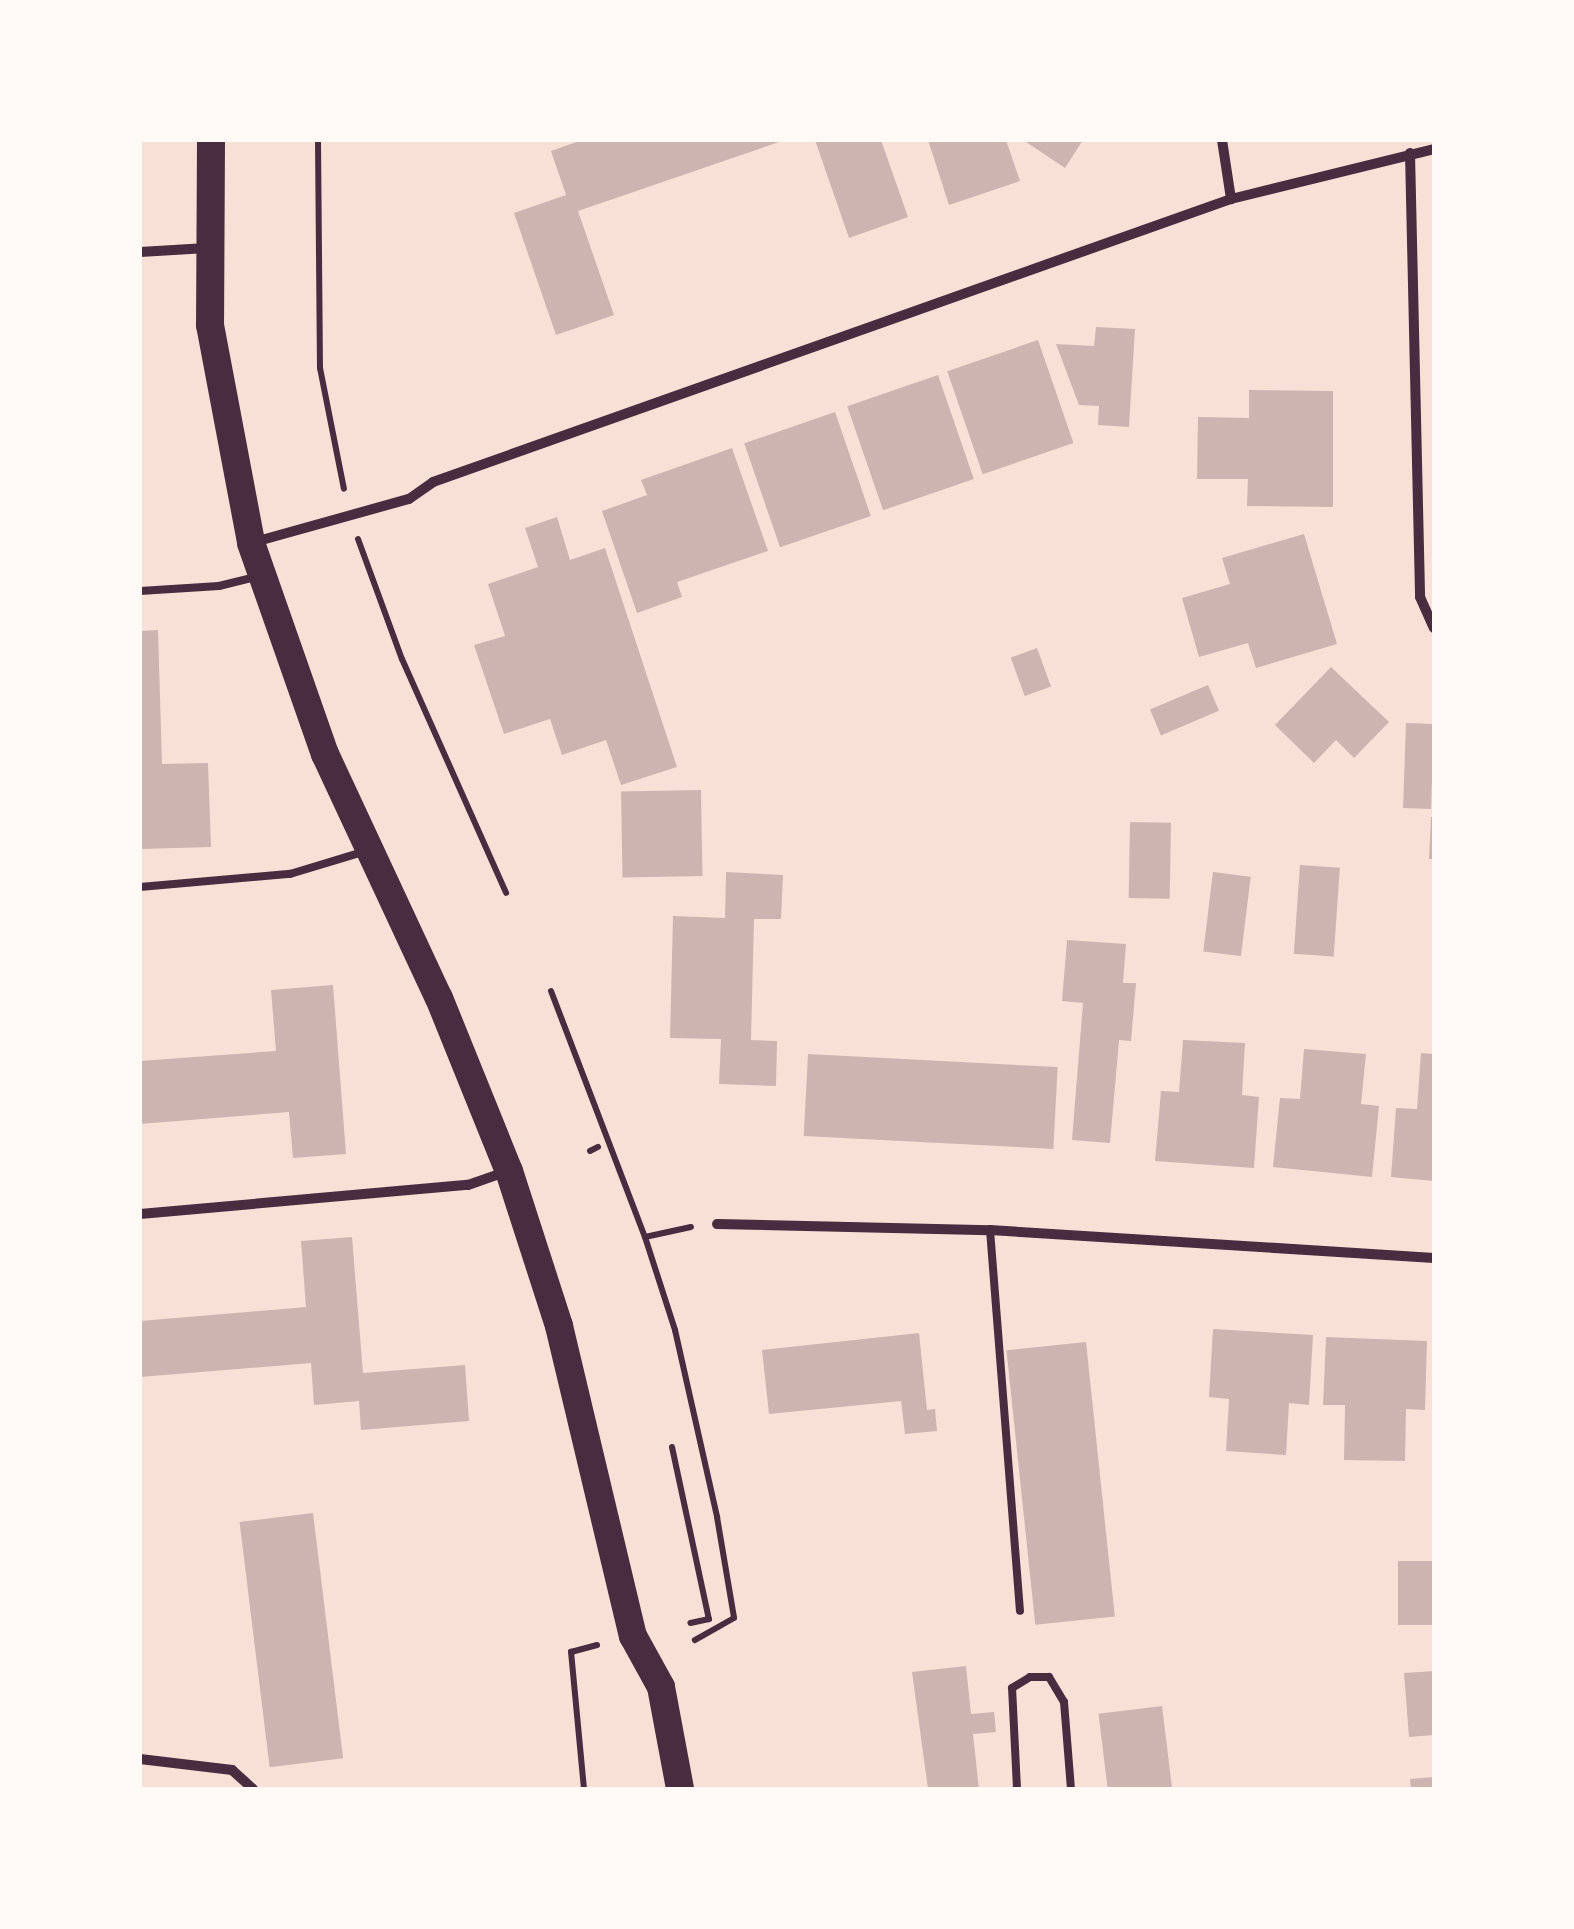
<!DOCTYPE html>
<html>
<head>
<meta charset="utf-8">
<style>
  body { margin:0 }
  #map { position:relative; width:1574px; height:1929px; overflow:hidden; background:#f7e1d7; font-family:Helvetica,sans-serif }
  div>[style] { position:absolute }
  .building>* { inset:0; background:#ccb4b1; transform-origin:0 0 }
  .path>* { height:6px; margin:-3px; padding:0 3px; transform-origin:3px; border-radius:3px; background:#4a2c40 }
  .service>* { height:8px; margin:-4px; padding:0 4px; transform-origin:4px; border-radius:4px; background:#4a2c40 }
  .minor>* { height:10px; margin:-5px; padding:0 5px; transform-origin:5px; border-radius:5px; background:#4a2c40 }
  .trunk>* { height:28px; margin:-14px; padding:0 14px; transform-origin:14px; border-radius:14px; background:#4a2c40 }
  span { translate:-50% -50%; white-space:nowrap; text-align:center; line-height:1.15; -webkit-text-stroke:9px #fffaf5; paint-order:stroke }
  .frame { position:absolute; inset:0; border:142px solid #fffaf5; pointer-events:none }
</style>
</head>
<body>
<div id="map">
  <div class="building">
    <div style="clip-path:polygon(582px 140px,782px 140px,782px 141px,578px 211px,614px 315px,556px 335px,514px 213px,566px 195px,551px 151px)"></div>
    <div style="clip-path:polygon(815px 140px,881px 140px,908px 217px,849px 238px)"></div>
    <div style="clip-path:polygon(928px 140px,1006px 140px,1020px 181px,949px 205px)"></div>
    <div style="clip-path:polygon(1023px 140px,1083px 140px,1065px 168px)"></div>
    <div style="clip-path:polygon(1096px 327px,1135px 329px,1129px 427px,1098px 425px,1099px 406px,1079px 405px,1056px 344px,1094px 346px)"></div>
    <div style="left:1038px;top:340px;width:109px;height:96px;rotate:71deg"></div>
    <div style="left:938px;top:375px;width:110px;height:96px;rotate:71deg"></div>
    <div style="clip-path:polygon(1249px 390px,1333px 391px,1333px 507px,1247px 506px,1248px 479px,1197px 479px,1198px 417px,1249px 418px)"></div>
    <div style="left:835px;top:412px;width:110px;height:96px;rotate:71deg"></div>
    <div style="clip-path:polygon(732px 448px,768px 551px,677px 582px,682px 597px,637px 613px,602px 511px,647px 495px,641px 480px)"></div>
    <div style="clip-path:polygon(557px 517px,570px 560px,605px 548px,677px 767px,621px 785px,606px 740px,562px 755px,550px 719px,504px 734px,474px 645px,505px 636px,488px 584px,538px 567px,525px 528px)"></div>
    <div style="clip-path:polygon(1304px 534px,1337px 644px,1256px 668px,1248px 643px,1199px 657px,1182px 598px,1230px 584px,1222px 558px)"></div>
    <div style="clip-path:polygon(158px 630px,162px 764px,208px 763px,211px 847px,140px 849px,140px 631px)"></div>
    <div style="left:1037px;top:648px;width:41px;height:28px;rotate:70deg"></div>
    <div style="clip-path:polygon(1331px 667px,1389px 722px,1354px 758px,1336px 740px,1314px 763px,1275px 725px)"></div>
    <div style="left:1208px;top:685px;width:28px;height:63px;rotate:67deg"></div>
    <div style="left:1406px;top:723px;width:28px;height:85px;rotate:2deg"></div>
    <div style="left:701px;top:790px;width:86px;height:80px;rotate:89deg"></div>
    <div style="clip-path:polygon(1431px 817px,1434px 817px,1434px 859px,1429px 859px)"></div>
    <div style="left:1130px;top:822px;width:41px;height:76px;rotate:1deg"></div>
    <div style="left:1300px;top:865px;width:40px;height:89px;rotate:4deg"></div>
    <div style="clip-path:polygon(726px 872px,783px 875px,781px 919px,754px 919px,751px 1040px,777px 1041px,776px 1086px,719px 1084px,721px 1039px,670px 1038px,673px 916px,725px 918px)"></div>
    <div style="left:1213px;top:872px;width:38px;height:80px;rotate:7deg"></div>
    <div style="clip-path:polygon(1067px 940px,1126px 944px,1123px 983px,1136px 983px,1131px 1041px,1119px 1040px,1110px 1143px,1072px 1140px,1083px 1003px,1062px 1001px)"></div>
    <div style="clip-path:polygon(333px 985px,346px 1154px,293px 1158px,289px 1112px,140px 1124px,140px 1061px,276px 1051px,271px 990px)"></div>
    <div style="clip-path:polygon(1183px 1040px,1245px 1043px,1242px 1095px,1259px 1097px,1254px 1168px,1155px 1161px,1161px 1091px,1179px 1092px)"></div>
    <div style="clip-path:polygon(1304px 1049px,1366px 1054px,1361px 1104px,1379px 1106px,1372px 1177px,1273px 1167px,1280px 1098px,1300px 1099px)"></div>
    <div style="clip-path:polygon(1421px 1053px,1434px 1054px,1434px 1181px,1391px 1177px,1396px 1108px,1417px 1109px)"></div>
    <div style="left:808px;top:1054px;width:250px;height:82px;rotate:3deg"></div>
    <div style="clip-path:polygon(352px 1237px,363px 1373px,465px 1365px,469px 1421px,361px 1430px,359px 1401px,314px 1405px,311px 1363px,140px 1377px,140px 1321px,306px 1307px,301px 1241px)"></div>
    <div style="clip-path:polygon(1213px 1329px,1313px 1335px,1309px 1405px,1289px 1403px,1286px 1455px,1226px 1451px,1229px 1399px,1209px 1397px)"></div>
    <div style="clip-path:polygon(919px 1333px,927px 1410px,935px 1409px,937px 1431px,905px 1434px,901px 1401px,769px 1414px,762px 1350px)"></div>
    <div style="clip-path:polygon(1326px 1337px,1427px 1341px,1425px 1410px,1406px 1409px,1405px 1461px,1344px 1460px,1345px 1405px,1323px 1405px)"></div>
    <div style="left:1086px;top:1342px;width:276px;height:80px;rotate:84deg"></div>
    <div style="left:313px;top:1513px;width:247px;height:74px;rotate:83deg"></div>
    <div style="left:1434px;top:1561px;width:64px;height:36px;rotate:90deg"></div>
    <div style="clip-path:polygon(966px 1666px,971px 1714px,994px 1712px,996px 1732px,973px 1734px,979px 1789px,928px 1789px,912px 1672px)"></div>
    <div style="clip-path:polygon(1434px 1671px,1434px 1735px,1409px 1737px,1404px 1673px)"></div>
    <div style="left:1162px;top:1706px;width:84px;height:64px;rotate:83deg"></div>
    <div style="clip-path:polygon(1434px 1777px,1434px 1789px,1411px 1789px,1410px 1779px)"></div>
  </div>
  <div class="path">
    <div style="left:318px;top:140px;width:228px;rotate:89.5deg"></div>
    <div style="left:320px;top:368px;width:123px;rotate:78.8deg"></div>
    <div style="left:358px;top:539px;width:128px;rotate:69.9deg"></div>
    <div style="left:402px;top:659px;width:256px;rotate:66deg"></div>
    <div style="left:551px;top:991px;width:263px;rotate:69.1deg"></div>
    <div style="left:645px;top:1237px;width:98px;rotate:72.1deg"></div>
    <div style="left:675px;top:1330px;width:192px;rotate:77.3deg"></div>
    <div style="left:717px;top:1517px;width:102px;rotate:80.4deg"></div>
    <div style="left:734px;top:1618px;width:45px;rotate:150.6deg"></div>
    <div style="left:590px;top:1151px;width:9px;rotate:-27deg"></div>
    <div style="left:645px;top:1237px;width:47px;rotate:-12.3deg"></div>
    <div style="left:672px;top:1447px;width:176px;rotate:77.9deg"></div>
    <div style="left:709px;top:1619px;width:19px;rotate:168deg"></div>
    <div style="left:584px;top:1789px;width:138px;rotate:-95.4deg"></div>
    <div style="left:571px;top:1652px;width:27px;rotate:-15deg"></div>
  </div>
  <div class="service">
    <div style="left:140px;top:591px;width:79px;rotate:-3.6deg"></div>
    <div style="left:219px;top:586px;width:41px;rotate:-14deg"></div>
    <div style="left:140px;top:887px;width:151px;rotate:-5deg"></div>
    <div style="left:290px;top:874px;width:79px;rotate:-16.8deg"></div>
    <div style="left:990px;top:1230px;width:382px;rotate:85.5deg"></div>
    <div style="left:1017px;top:1789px;width:101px;rotate:-92.8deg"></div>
    <div style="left:1012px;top:1688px;width:21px;rotate:-31deg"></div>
    <div style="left:1030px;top:1677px;width:19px"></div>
    <div style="left:1049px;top:1677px;width:29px;rotate:59deg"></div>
    <div style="left:1064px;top:1702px;width:87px;rotate:85.4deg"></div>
  </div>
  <div class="minor">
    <div style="left:1222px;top:140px;width:60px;rotate:81.3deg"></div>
    <div style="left:1410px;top:153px;width:444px;rotate:88.7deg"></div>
    <div style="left:1420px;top:597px;width:34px;rotate:66deg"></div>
    <div style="left:140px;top:252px;width:67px;rotate:-3.4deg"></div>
    <div style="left:251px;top:543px;width:164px;rotate:-15.6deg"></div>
    <div style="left:409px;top:499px;width:29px;rotate:-35deg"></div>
    <div style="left:433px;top:482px;width:847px;rotate:-19.53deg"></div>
    <div style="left:1231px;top:199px;width:209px;rotate:-13.8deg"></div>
    <div style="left:140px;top:1214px;width:329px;rotate:-5.1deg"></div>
    <div style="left:468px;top:1185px;width:42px;rotate:-19.3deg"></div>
    <div style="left:717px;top:1224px;width:273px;rotate:1.3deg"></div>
    <div style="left:990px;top:1230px;width:445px;rotate:3.6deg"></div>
    <div style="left:140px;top:1759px;width:93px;rotate:6.8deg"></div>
    <div style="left:232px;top:1770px;width:28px;rotate:42deg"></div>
  </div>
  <div class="trunk">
    <div style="left:211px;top:140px;width:185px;rotate:90.3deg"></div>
    <div style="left:210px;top:325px;width:222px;rotate:79.3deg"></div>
    <div style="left:251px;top:543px;width:224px;rotate:70.7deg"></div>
    <div style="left:325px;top:754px;width:269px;rotate:65deg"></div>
    <div style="left:439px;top:998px;width:187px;rotate:68deg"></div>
    <div style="left:509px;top:1171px;width:163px;rotate:72.1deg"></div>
    <div style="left:559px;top:1326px;width:319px;rotate:76.6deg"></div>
    <div style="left:633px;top:1636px;width:58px;rotate:61.2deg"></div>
    <div style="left:661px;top:1687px;width:104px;rotate:79.4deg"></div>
  </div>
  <div class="frame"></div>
</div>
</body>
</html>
